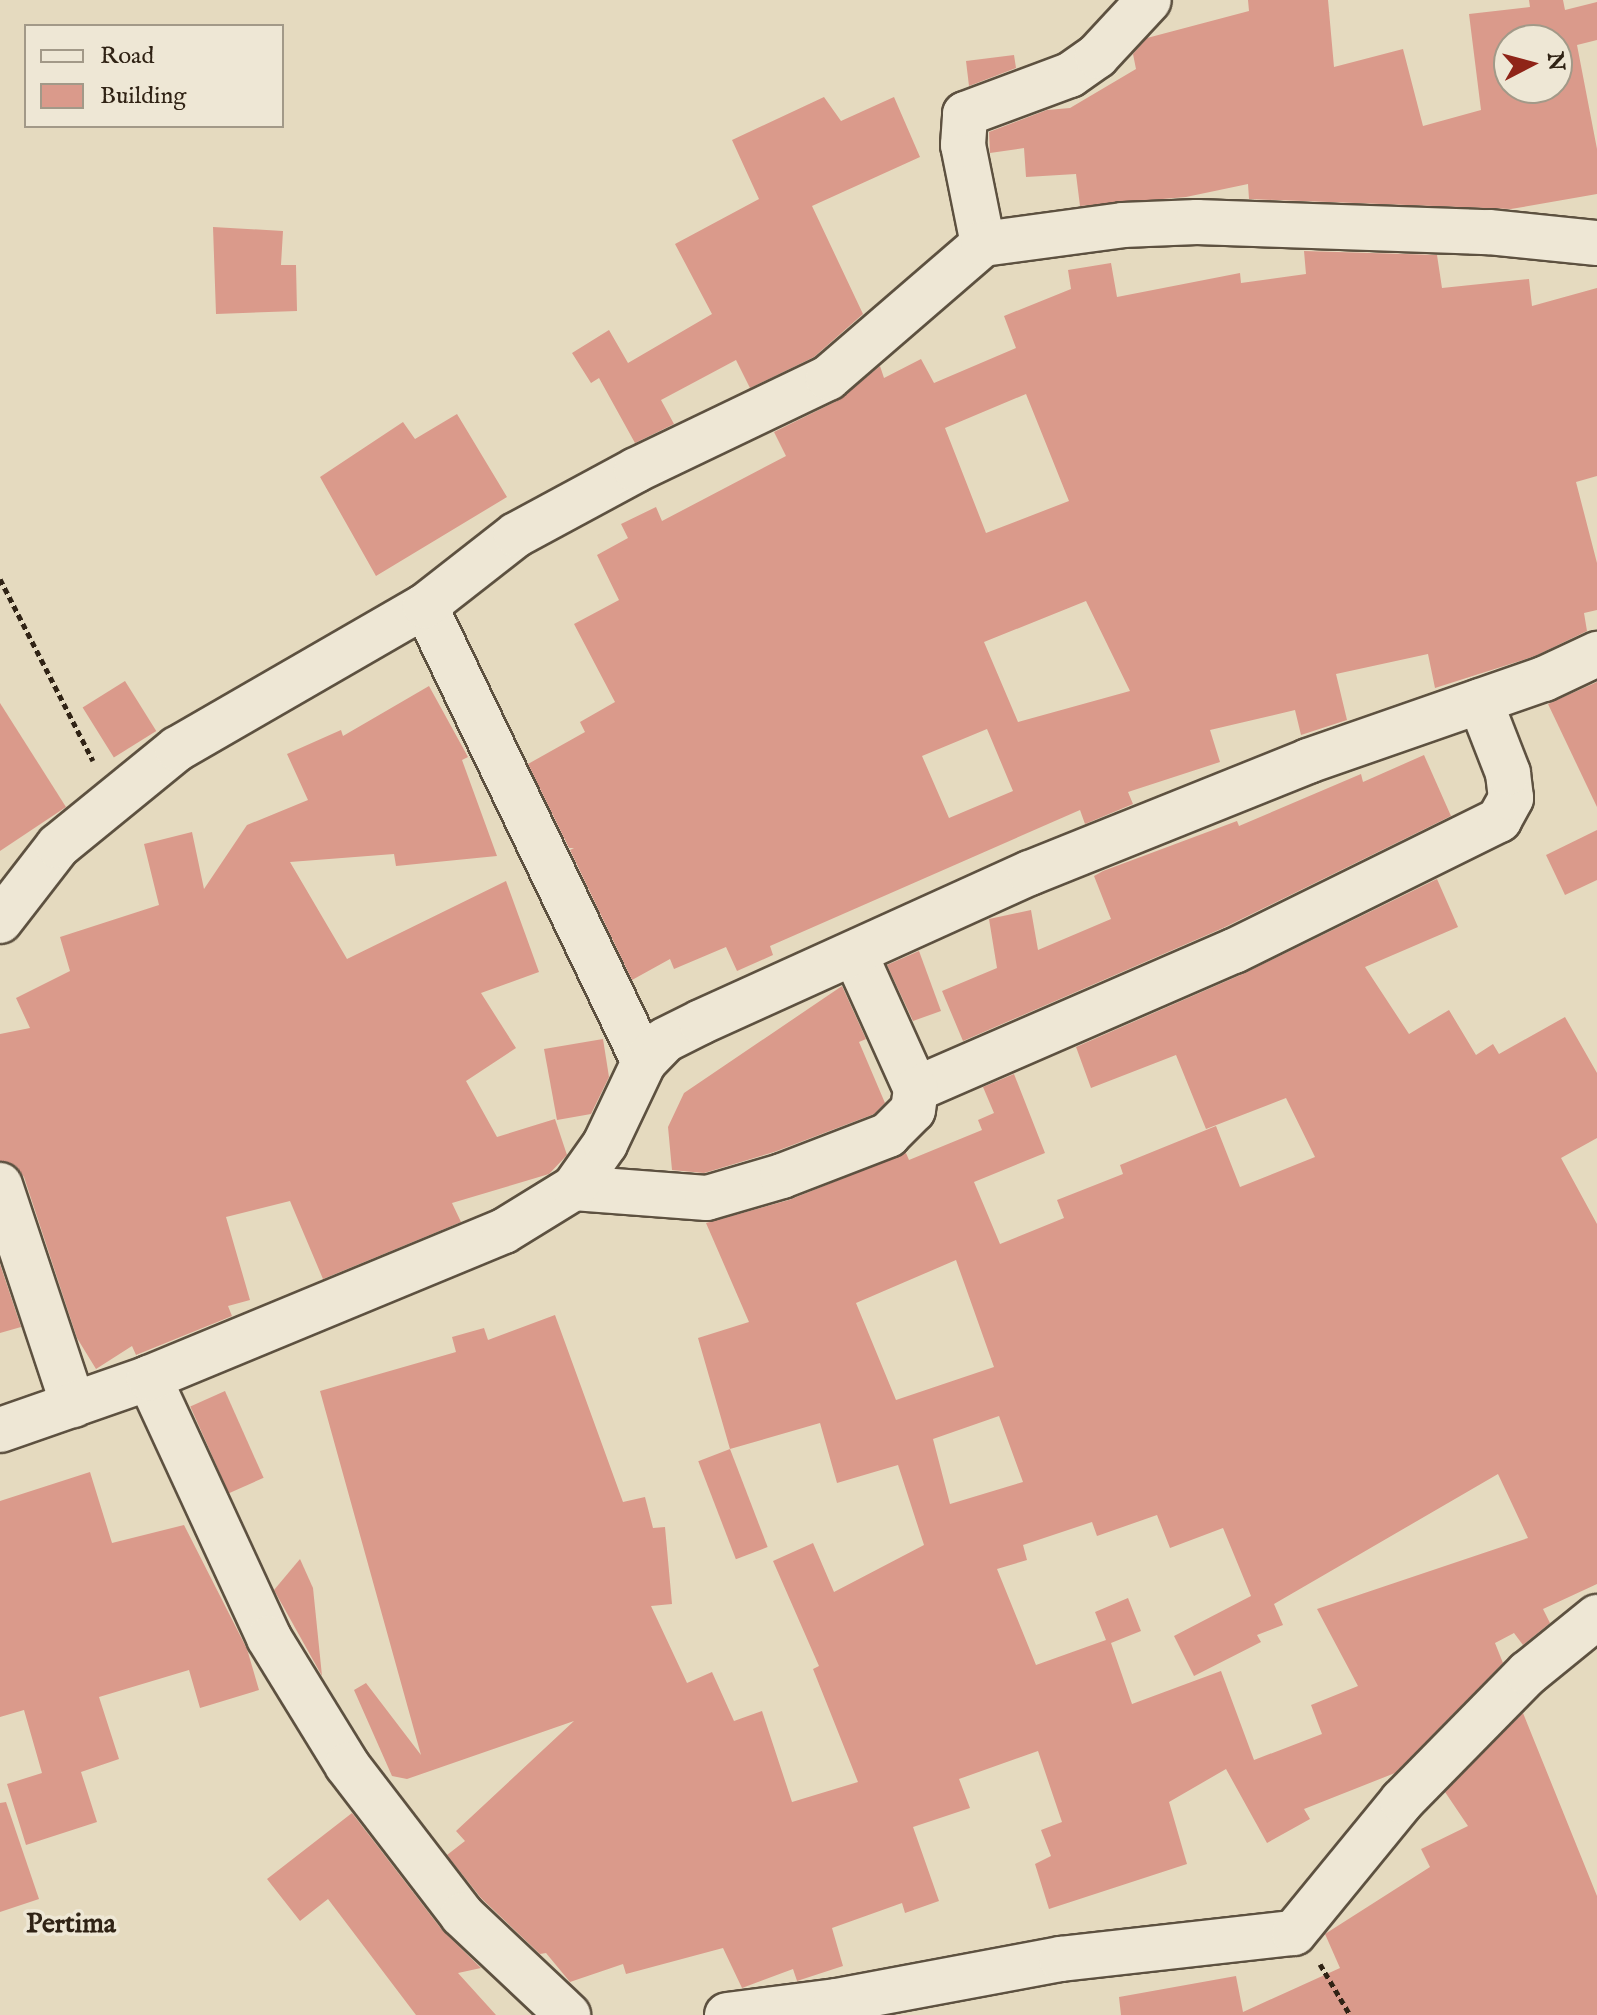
<!DOCTYPE html>
<html>
<head>
<meta charset="utf-8">
<style>
  body { margin:0 }
  #map { position:relative; width:1597px; height:2015px; overflow:hidden; background:#e5dabf; font-family:"IM FELL English",serif }
  div>[style] { position:absolute }
  .building>* { inset:0; background:#da9a8b; transform-origin:0 0 }
  .path>* { height:5px; margin-top:-2.5px; transform-origin:0; background:repeating-linear-gradient(90deg,#302315 0 6px,transparent 0 10px) }
  .roads { filter:drop-shadow(2px 0 #5d5140) drop-shadow(-2px 0 #5d5140) drop-shadow(0 2px #5d5140) drop-shadow(0 -2px #5d5140) }
  .street>* { height:44px; margin:-22px; padding:0 22px; transform-origin:22px; border-radius:22px; background:#eee7d5 }
  .secondary>* { height:44px; margin:-22px; padding:0 22px; transform-origin:22px; border-radius:22px; background:#eee7d5 }
  span { translate:-50% -50%; white-space:nowrap; text-align:center; line-height:1.15; -webkit-text-stroke:7px #eee7d5; paint-order:stroke }
  .quarter-label { font-size:28px; color:#302315; font-weight:700 }
  .legend { position:absolute; left:24px; top:24px; width:260px; height:104px; box-sizing:border-box; background:#eee7d5; border:2px solid #a29988; margin:0; padding:10px 14px; list-style:none; font-size:24px; color:#302315 }
  .legend li { display:flex; align-items:center; gap:16px; height:40px }
  .legend b { width:40px; border:2px solid #a29988 }
  .north { position:absolute; left:1493px; top:24px; width:80px; height:80px; box-sizing:border-box; background:#eee7d5; border:2px solid #a29988; border-radius:50%; rotate:84deg; font-size:22px; font-weight:700; line-height:32px; text-align:center; color:#302315 }
  .north::after { content:''; display:block; margin:auto; width:28px; height:36px; background:#8f2418; clip-path:polygon(50% 0,100% 100%,50% 72%,0 100%) }
</style>
</head>
<body>
<div id="map">
  <div class="building">
    <div style="clip-path:polygon(evenodd,1248px 0,1328px 0,1334px 67px,1403px 49px,1423px 126px,1481px 110px,1469px 14px,1530px 7px,1529px 0,1563px 0,1565px 10px,1597px 2px,1597px 40px,1577px 45px,1597px 149px,1597px 194px,1511px 209px,1249px 199px,1248px 184px,1186px 197px,1080px 206px,1076px 174px,1026px 177px,1024px 148px,990px 153px,989px 132px,1047px 110px,1070px 108px,1136px 69px,1133px 54px,1147px 38px,1249px 11px,1248px 0,1509px 40px,1557px 40px,1557px 88px,1509px 88px,1509px 40px)"></div>
    <div style="clip-path:polygon(1014px 55px,1016px 68px,969px 86px,966px 61px)"></div>
    <div style="clip-path:polygon(824px 97px,841px 121px,894px 97px,920px 157px,812px 206px,863px 314px,814px 357px,750px 388px,736px 360px,661px 400px,674px 424px,635px 443px,599px 378px,591px 383px,572px 353px,609px 330px,628px 363px,712px 314px,675px 244px,759px 199px,732px 140px)"></div>
    <div style="clip-path:polygon(213px 227px,283px 231px,281px 265px,296px 265px,297px 311px,216px 314px)"></div>
    <div style="clip-path:polygon(evenodd,1304px 251px,1437px 255px,1442px 288px,1529px 279px,1532px 306px,1597px 288px,1597px 476px,1576px 482px,1597px 563px,1597px 610px,1584px 613px,1587px 631px,1535px 656px,1435px 688px,1428px 654px,1336px 674px,1347px 720px,1301px 735px,1295px 710px,1210px 730px,1220px 762px,1128px 792px,1133px 804px,1085px 824px,1080px 810px,770px 946px,773px 955px,737px 971px,726px 947px,674px 969px,670px 959px,632px 980px,570px 850px,574px 848px,569px 848px,528px 764px,585px 732px,580px 722px,615px 702px,574px 624px,619px 600px,597px 555px,628px 538px,621px 524px,656px 507px,662px 521px,786px 456px,774px 432px,839px 400px,880px 366px,884px 378px,921px 359px,934px 383px,1016px 348px,1004px 316px,1071px 289px,1068px 270px,1111px 263px,1117px 297px,1240px 273px,1241px 283px,1306px 274px,1304px 251px,1026px 394px,1069px 501px,986px 533px,945px 428px,1026px 394px,1304px 251px,1086px 601px,1130px 691px,1018px 722px,984px 642px,1086px 601px,1304px 251px,987px 729px,1013px 791px,949px 818px,922px 756px,987px 729px)"></div>
    <div style="clip-path:polygon(457px 414px,507px 497px,376px 576px,320px 477px,403px 422px,415px 439px)"></div>
    <div style="left:125px;top:681px;width:59px;height:50px;rotate:58deg"></div>
    <div style="clip-path:polygon(1597px 682px,1597px 807px,1548px 704px)"></div>
    <div style="clip-path:polygon(429px 686px,468px 757px,462px 760px,497px 856px,396px 866px,394px 854px,290px 862px,347px 959px,506px 881px,539px 972px,481px 993px,516px 1048px,466px 1081px,497px 1137px,555px 1119px,567px 1155px,549px 1174px,452px 1203px,461px 1222px,323px 1279px,290px 1201px,226px 1217px,250px 1300px,228px 1306px,232px 1316px,136px 1355px,132px 1346px,96px 1369px,77px 1338px,24px 1177px,16px 1166px,0 1161px,0 1034px,30px 1028px,16px 998px,70px 971px,60px 937px,159px 905px,144px 844px,192px 832px,204px 889px,247px 825px,308px 800px,287px 754px,341px 730px,343px 736px)"></div>
    <div style="clip-path:polygon(0 703px,66px 807px,0 851px)"></div>
    <div style="clip-path:polygon(1424px 755px,1451px 816px,1223px 928px,963px 1041px,942px 991px,997px 968px,989px 919px,1031px 910px,1038px 950px,1111px 919px,1094px 876px,1103px 871px,1237px 821px,1239px 826px,1361px 774px,1363px 782px)"></div>
    <div style="clip-path:polygon(1597px 830px,1597px 880px,1565px 895px,1546px 855px)"></div>
    <div style="clip-path:polygon(evenodd,1437px 879px,1458px 927px,1365px 967px,1409px 1034px,1449px 1010px,1476px 1055px,1493px 1044px,1499px 1054px,1565px 1017px,1597px 1073px,1597px 1138px,1561px 1158px,1597px 1224px,1597px 1584px,1543px 1609px,1550px 1623px,1523px 1645px,1514px 1633px,1495px 1643px,1503px 1663px,1395px 1773px,1304px 1809px,1310px 1819px,1267px 1843px,1226px 1769px,1169px 1802px,1187px 1864px,1049px 1909px,1035px 1864px,1051px 1856px,1041px 1830px,1062px 1822px,1038px 1751px,959px 1779px,970px 1808px,913px 1827px,939px 1901px,905px 1913px,902px 1903px,832px 1928px,843px 1966px,797px 1981px,793px 1969px,742px 1988px,723px 1948px,626px 1974px,623px 1964px,570px 1982px,546px 1953px,540px 1954px,481px 1898px,447px 1855px,465px 1841px,456px 1831px,574px 1721px,407px 1779px,392px 1776px,354px 1690px,366px 1683px,421px 1755px,320px 1391px,456px 1352px,452px 1337px,484px 1328px,488px 1340px,555px 1315px,623px 1502px,645px 1497px,653px 1528px,665px 1527px,672px 1604px,651px 1606px,687px 1683px,712px 1672px,734px 1721px,762px 1711px,792px 1802px,858px 1782px,813px 1669px,819px 1666px,773px 1561px,813px 1543px,834px 1592px,924px 1545px,898px 1465px,837px 1483px,820px 1423px,730px 1449px,698px 1338px,749px 1322px,706px 1223px,789px 1200px,906px 1153px,909px 1160px,982px 1130px,978px 1120px,994px 1113px,983px 1087px,1014px 1074px,1045px 1153px,974px 1182px,1000px 1244px,1064px 1218px,1057px 1200px,1123px 1174px,1120px 1165px,1216px 1126px,1240px 1187px,1315px 1157px,1286px 1098px,1206px 1129px,1176px 1055px,1091px 1088px,1076px 1047px,1245px 973px,1437px 879px,956px 1260px,994px 1367px,896px 1400px,856px 1303px,956px 1260px,1437px 879px,999px 1416px,1023px 1482px,950px 1504px,933px 1439px,999px 1416px,1437px 879px,1498px 1474px,1528px 1538px,1317px 1609px,1358px 1686px,1311px 1705px,1322px 1734px,1254px 1760px,1221px 1671px,1132px 1704px,1111px 1643px,1141px 1631px,1128px 1598px,1095px 1612px,1106px 1640px,1036px 1665px,997px 1569px,1027px 1560px,1023px 1545px,1092px 1522px,1097px 1536px,1157px 1515px,1170px 1548px,1223px 1528px,1251px 1596px,1174px 1636px,1194px 1676px,1261px 1642px,1257px 1635px,1283px 1625px,1274px 1604px,1498px 1474px)"></div>
    <div style="clip-path:polygon(919px 951px,941px 1011px,913px 1021px,887px 965px)"></div>
    <div style="clip-path:polygon(842px 986px,866px 1039px,859px 1042px,885px 1103px,874px 1114px,774px 1152px,704px 1173px,672px 1170px,668px 1127px,684px 1093px)"></div>
    <div style="clip-path:polygon(603px 1039px,609px 1077px,591px 1114px,557px 1120px,544px 1049px)"></div>
    <div style="clip-path:polygon(0 1264px,21px 1327px,0 1333px)"></div>
    <div style="left:225px;top:1391px;width:95px;height:38px;rotate:66deg"></div>
    <div style="left:730px;top:1449px;width:105px;height:34px;rotate:69deg"></div>
    <div style="clip-path:polygon(90px 1472px,112px 1543px,184px 1525px,247px 1649px,259px 1690px,200px 1708px,189px 1670px,99px 1697px,119px 1759px,81px 1772px,97px 1822px,26px 1845px,7px 1784px,42px 1773px,24px 1710px,0 1717px,0 1501px)"></div>
    <div style="clip-path:polygon(300px 1559px,313px 1588px,322px 1676px,274px 1590px)"></div>
    <div style="clip-path:polygon(1523px 1713px,1597px 1896px,1597px 2015px,1121px 2015px,1119px 1997px,1236px 1976px,1243px 2012px,1340px 1968px,1325px 1934px,1430px 1867px,1421px 1849px,1468px 1826px,1445px 1792px)"></div>
    <div style="clip-path:polygon(6px 1802px,39px 1899px,0 1912px,0 1803px)"></div>
    <div style="clip-path:polygon(352px 1813px,442px 1930px,481px 1968px,458px 1973px,496px 2015px,416px 2015px,328px 1899px,300px 1921px,267px 1879px)"></div>
  </div>
  <div class="path">
    <div style="left:0;top:579px;width:204px;rotate:62.9deg"></div>
    <div style="left:1320px;top:1964px;width:59px;rotate:59.5deg"></div>
  </div>
  <div class="roads">
    <div class="street">
      <div style="left:983px;top:244px;width:101px;rotate:-101.4deg"></div>
      <div style="left:963px;top:145px;width:31px;rotate:-86deg"></div>
      <div style="left:965px;top:114px;width:112px;rotate:-20.4deg"></div>
      <div style="left:1070px;top:75px;width:33px;rotate:-35deg"></div>
      <div style="left:1097px;top:56px;width:76px;rotate:-47.1deg"></div>
      <div style="left:425px;top:606px;width:506px;rotate:64.35deg"></div>
      <div style="left:0;top:921px;width:95px;rotate:-52.3deg"></div>
      <div style="left:58px;top:846px;width:154px;rotate:-39.2deg"></div>
      <div style="left:177px;top:749px;width:286px;rotate:-30deg"></div>
      <div style="left:425px;top:606px;width:115px;rotate:-38deg"></div>
      <div style="left:516px;top:535px;width:136px;rotate:-28.4deg"></div>
      <div style="left:636px;top:470px;width:213px;rotate:-25.6deg"></div>
      <div style="left:828px;top:378px;width:205px;rotate:-40.8deg"></div>
      <div style="left:983px;top:244px;width:141px;rotate:-7.7deg"></div>
      <div style="left:1123px;top:225px;width:74px;rotate:-2.3deg"></div>
      <div style="left:1197px;top:222px;width:292px;rotate:2deg"></div>
      <div style="left:1489px;top:232px;width:109px;rotate:5.8deg"></div>
      <div style="left:855px;top:954px;width:148px;rotate:65.7deg"></div>
      <div style="left:916px;top:1089px;width:347px;rotate:-23.5deg"></div>
      <div style="left:1234px;top:951px;width:296px;rotate:-26.3deg"></div>
      <div style="left:1499px;top:820px;width:25px;rotate:-61deg"></div>
      <div style="left:1511px;top:798px;width:25px;rotate:-97deg"></div>
      <div style="left:1508px;top:773px;width:77px;rotate:-111.3deg"></div>
      <div style="left:0;top:1185px;width:232px;rotate:71.6deg"></div>
      <div style="left:574px;top:1188px;width:133px;rotate:4.3deg"></div>
      <div style="left:707px;top:1198px;width:78px;rotate:-16.3deg"></div>
      <div style="left:782px;top:1176px;width:114px;rotate:-21.1deg"></div>
      <div style="left:888px;top:1135px;width:35px;rotate:-45deg"></div>
      <div style="left:913px;top:1110px;width:21px;rotate:-82deg"></div>
      <div style="left:149px;top:1378px;width:286px;rotate:65.2deg"></div>
      <div style="left:269px;top:1638px;width:149px;rotate:58.4deg"></div>
      <div style="left:347px;top:1765px;width:189px;rotate:52.5deg"></div>
      <div style="left:462px;top:1915px;width:146px;rotate:43.3deg"></div>
      <div style="left:727px;top:2015px;width:110px;rotate:-7.3deg"></div>
      <div style="left:836px;top:2001px;width:229px;rotate:-10.6deg"></div>
      <div style="left:1061px;top:1959px;width:234px;rotate:-6.4deg"></div>
      <div style="left:1294px;top:1933px;width:171px;rotate:-50.7deg"></div>
      <div style="left:1402px;top:1801px;width:180px;rotate:-45.5deg"></div>
      <div style="left:1528px;top:1673px;width:89px;rotate:-39.1deg"></div>
    </div>
    <div class="secondary">
      <div style="left:0;top:1430px;width:158px;rotate:-19.2deg"></div>
      <div style="left:149px;top:1378px;width:384px;rotate:-22.5deg"></div>
      <div style="left:504px;top:1231px;width:82px;rotate:-31.6deg"></div>
      <div style="left:574px;top:1188px;width:54px;rotate:-54.8deg"></div>
      <div style="left:605px;top:1144px;width:91px;rotate:-64.6deg"></div>
      <div style="left:644px;top:1062px;width:30px;rotate:-46deg"></div>
      <div style="left:665px;top:1040px;width:40px;rotate:-26.6deg"></div>
      <div style="left:701px;top:1022px;width:361px;rotate:-24.4deg"></div>
      <div style="left:1030px;top:873px;width:300px;rotate:-21.9deg"></div>
      <div style="left:1308px;top:761px;width:250px;rotate:-19.2deg"></div>
      <div style="left:1544px;top:679px;width:59px;rotate:-25.3deg"></div>
    </div>
  </div>
  <div class="quarter-label">
    <span style="left:71px;top:1925px">Pertima</span>
  </div>
  <ul class="legend">
  <li><b style="height:10px;background:#eee7d5"></b>Road</li>
  <li><b style="height:22px;background:#da9a8b"></b>Building</li>
  </ul>
  <div class="north">N</div>
</div>
</body>
</html>
